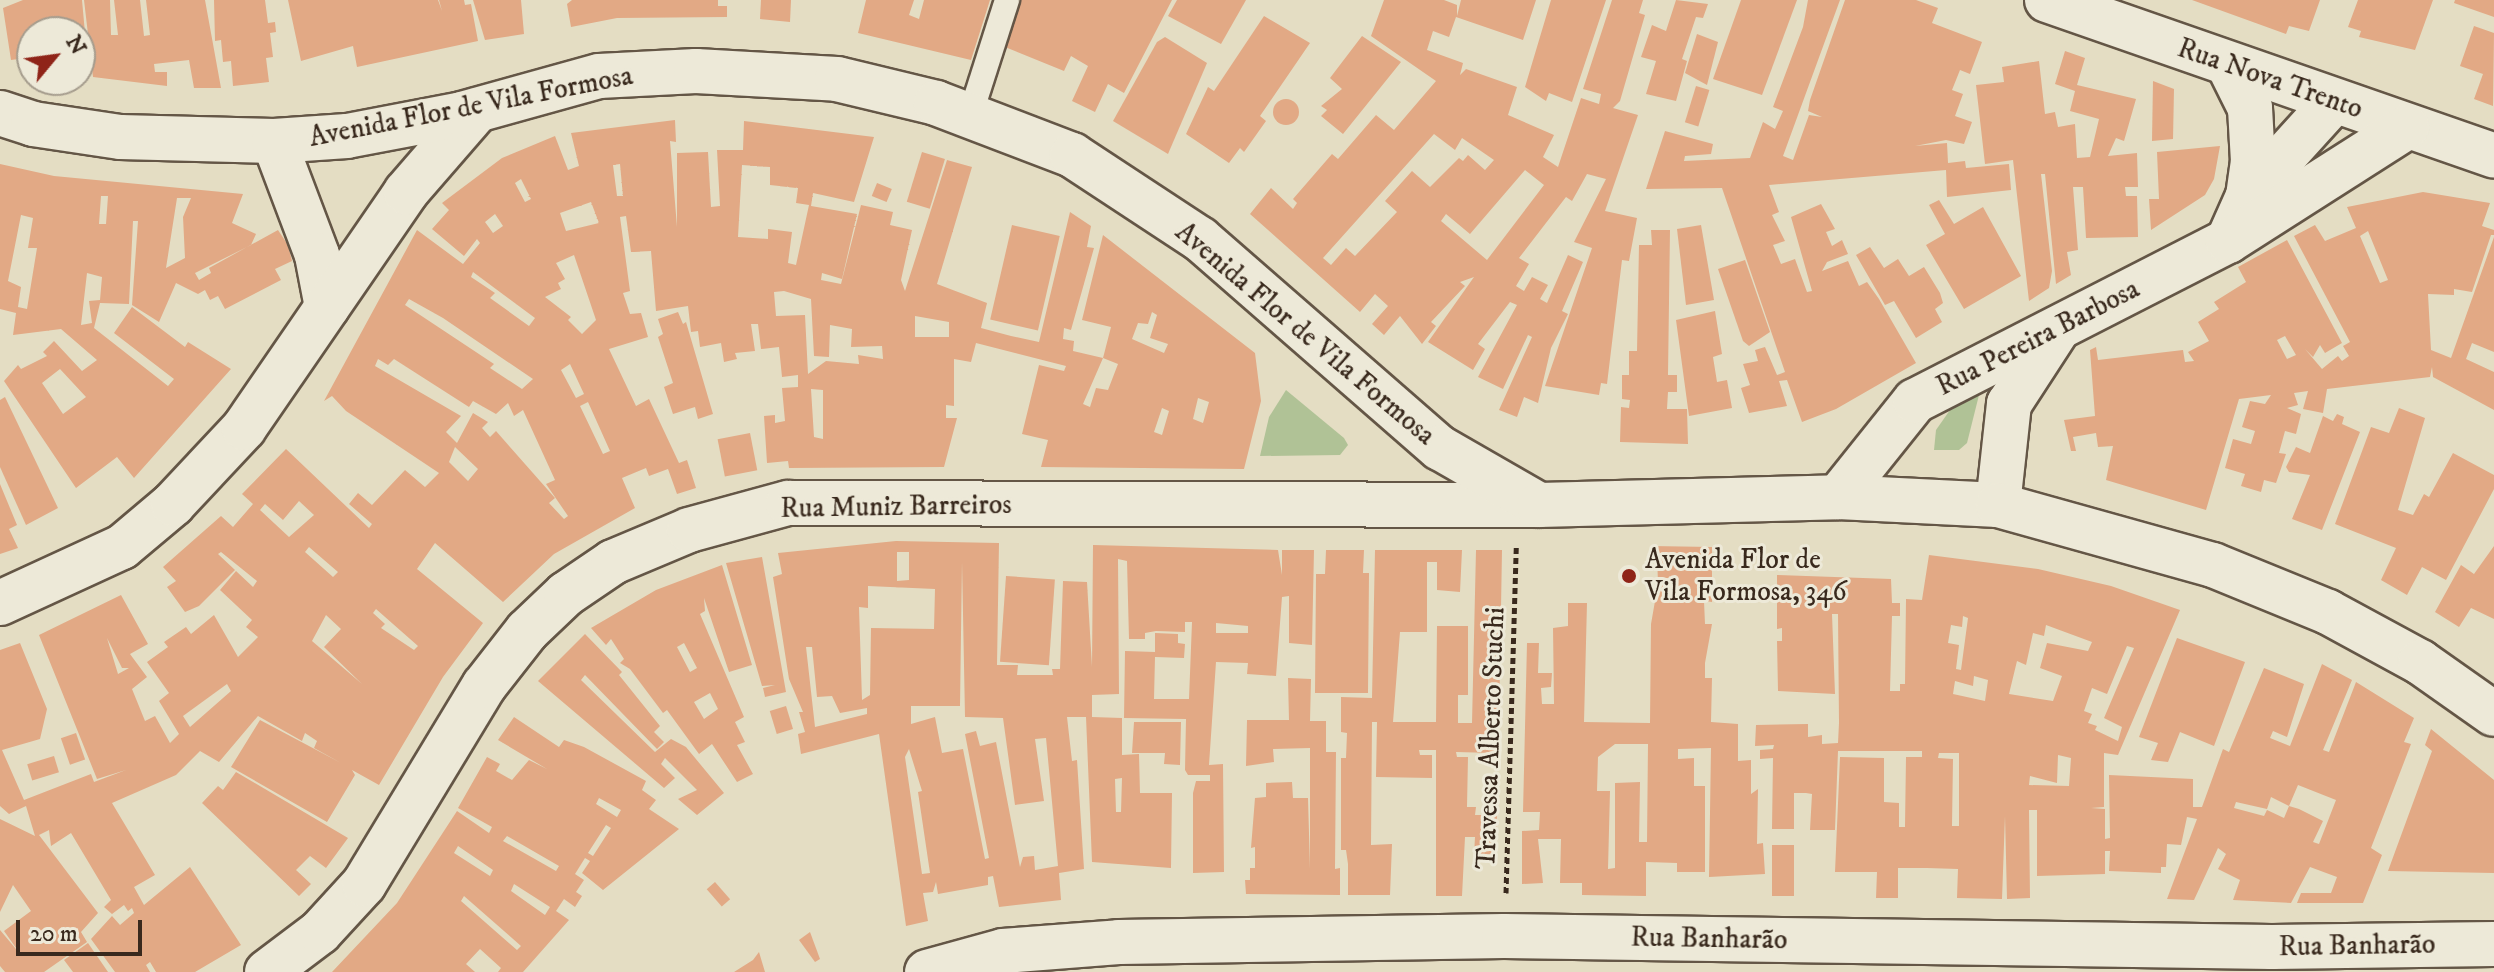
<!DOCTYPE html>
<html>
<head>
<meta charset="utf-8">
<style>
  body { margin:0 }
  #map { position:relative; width:2494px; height:972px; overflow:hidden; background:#e4ddc3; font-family:"IM FELL DW Pica",serif }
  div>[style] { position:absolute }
  .green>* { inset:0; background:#b0c296 }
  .building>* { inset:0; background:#e2a985; transform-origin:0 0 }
  .round { border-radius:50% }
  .path>* { height:5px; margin-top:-2.5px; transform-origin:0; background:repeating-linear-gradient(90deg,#39291d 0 6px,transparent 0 10px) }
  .roads { filter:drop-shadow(2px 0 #645646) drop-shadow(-2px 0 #645646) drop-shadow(0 2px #645646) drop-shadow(0 -2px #645646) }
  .lane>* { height:24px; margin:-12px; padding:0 12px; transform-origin:12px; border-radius:12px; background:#ede9d8 }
  .street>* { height:44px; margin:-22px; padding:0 22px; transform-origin:22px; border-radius:22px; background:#ede9d8 }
  .secondary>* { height:44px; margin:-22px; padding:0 22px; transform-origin:22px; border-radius:22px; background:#ede9d8 }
  .dots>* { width:22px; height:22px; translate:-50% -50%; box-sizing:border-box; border:4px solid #ede9d8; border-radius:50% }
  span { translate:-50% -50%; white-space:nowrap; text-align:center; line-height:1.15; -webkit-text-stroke:6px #ede9d8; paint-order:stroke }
  .street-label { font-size:28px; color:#39291d }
  .poi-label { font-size:28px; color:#39291d }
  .left { translate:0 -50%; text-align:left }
  .north { position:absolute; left:16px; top:16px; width:80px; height:80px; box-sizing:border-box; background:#ede9d8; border:2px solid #a59c8d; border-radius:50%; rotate:61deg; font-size:22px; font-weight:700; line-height:32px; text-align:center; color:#39291d }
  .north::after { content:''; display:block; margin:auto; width:28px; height:36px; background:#8f2418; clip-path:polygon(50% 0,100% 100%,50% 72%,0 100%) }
  .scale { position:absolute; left:16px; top:920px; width:126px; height:36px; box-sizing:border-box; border:4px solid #39291d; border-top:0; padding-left:10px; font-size:24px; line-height:28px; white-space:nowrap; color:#39291d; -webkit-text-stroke:6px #ede9d8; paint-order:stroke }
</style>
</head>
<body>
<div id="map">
  <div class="green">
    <div style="clip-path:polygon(1286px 390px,1344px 438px,1348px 445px,1340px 455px,1260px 456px,1269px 417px)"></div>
    <div style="clip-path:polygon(1980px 391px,1967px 443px,1959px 450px,1934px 450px,1936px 430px,1950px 410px)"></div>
  </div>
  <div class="building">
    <div style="clip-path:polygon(23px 0,82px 0,89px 77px,80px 76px,80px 32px,32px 32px,32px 57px,11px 60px,3px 8px)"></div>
    <div style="clip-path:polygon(84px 0,110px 0,111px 35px,118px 35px,114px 0,140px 0,144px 36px,150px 35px,146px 0,205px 0,221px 88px,194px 88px,189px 60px,154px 64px,155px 72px,167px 72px,167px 86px,93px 77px)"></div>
    <div style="clip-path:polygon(214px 0,265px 0,268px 23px,275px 22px,276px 32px,270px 33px,273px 57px,266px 58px,269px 82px,233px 86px,231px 61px,223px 62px,221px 40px,215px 41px)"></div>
    <div style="clip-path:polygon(288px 0,438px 0,442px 11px,439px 0,464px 0,465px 5px,471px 4px,478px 41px,357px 67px,353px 46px,301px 61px)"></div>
    <div style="clip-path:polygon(473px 0,521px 0,524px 34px,485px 40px)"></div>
    <div style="clip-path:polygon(572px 0,718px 0,718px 6px,727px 6px,727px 17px,617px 18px,571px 27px,567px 4px)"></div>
    <div style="clip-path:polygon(761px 0,791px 0,790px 22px,760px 19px)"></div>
    <div style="clip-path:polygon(866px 0,914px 0,909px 15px,919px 19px,924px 0,990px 0,971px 60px,858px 33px)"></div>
    <div style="clip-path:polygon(1020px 0,1172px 0,1124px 93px,1108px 84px,1095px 112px,1072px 101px,1088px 66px,1071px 56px,1064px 71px,1005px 47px)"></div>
    <div style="clip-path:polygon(1177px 0,1246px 0,1221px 44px,1168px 16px)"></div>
    <div style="clip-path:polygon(evenodd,1384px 0,1444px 0,1457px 5px,1457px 16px,1461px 0,1536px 0,1523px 40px,1456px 17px,1449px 37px,1433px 31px,1427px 50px,1463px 63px,1460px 75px,1466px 69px,1517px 87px,1508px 115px,1554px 135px,1543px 157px,1558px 167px,1581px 98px,1599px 104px,1601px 94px,1583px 89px,1612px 0,1643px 0,1639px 13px,1645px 15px,1620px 101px,1613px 108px,1638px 115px,1605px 211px,1637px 218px,1629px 261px,1622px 260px,1607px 384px,1601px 383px,1599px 395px,1545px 386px,1592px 248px,1574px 242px,1606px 179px,1587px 174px,1572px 201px,1566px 197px,1519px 258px,1529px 264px,1516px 286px,1524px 291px,1532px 277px,1548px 285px,1540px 299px,1547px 303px,1568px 255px,1583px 262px,1562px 311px,1568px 314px,1551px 348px,1538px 403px,1524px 397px,1517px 417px,1499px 410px,1532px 337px,1528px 335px,1503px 389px,1478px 377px,1517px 305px,1510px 302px,1478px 344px,1485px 349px,1473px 370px,1428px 342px,1474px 277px,1460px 282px,1465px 286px,1431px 322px,1436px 326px,1422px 344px,1400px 316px,1384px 335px,1372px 324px,1388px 306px,1375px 294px,1360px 312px,1250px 214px,1271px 188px,1293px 209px,1297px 203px,1293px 199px,1332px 154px,1338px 159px,1376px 115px,1394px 130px,1436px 81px,1371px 36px,1384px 0,1434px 134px,1455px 150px,1462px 138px,1494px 160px,1485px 170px,1468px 155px,1463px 161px,1459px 158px,1430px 187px,1412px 171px,1385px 201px,1397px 212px,1355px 256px,1346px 248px,1331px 265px,1323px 258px,1434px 134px,1384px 0,1525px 170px,1544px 185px,1487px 260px,1441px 221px,1446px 214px,1470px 234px,1525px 170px)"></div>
    <div style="clip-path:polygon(1551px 0,1606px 0,1572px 102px,1549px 93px,1546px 101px,1525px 87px)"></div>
    <div style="clip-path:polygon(1676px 0,1708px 4px,1703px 18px,1696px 17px,1682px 59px,1687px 61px,1676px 101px,1646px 94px,1656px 61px,1641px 57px,1652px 25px,1666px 31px)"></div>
    <div style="clip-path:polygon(1741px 0,1797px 0,1762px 95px,1713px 79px)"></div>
    <div style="clip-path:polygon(1808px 0,1840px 0,1783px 156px,1793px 160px,1809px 115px,1822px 117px,1808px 111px,1810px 100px,1845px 0,1916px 0,1938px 8px,1932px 23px,1982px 42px,1970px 74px,1960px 70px,1952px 90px,1963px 94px,1955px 116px,1972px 122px,1964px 144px,1946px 140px,1915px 146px,1947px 143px,1948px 163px,1965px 161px,1966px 168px,2009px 164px,2011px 190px,1947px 197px,1946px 170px,1769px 185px,1779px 212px,1772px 215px,1785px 241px,1773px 245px,1781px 264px,1795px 259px,1807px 292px,1812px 291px,1791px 217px,1821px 204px,1835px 229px,1826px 232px,1832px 246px,1842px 240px,1848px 254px,1827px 262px,1822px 271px,1848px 261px,1859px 286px,1867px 282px,1879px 299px,1916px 363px,1836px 409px,1802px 422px,1787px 380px,1779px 381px,1787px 406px,1749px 413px,1741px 388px,1750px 385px,1743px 364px,1758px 361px,1755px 350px,1765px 347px,1777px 375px,1785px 372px,1722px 188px,1646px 189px,1665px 131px,1713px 144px,1711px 154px,1685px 156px,1684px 161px,1750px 158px,1763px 122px,1775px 129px,1783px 111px,1773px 107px,1803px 27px)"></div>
    <div style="clip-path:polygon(2192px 0,2320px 0,2309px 31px,2289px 26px,2286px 34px)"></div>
    <div style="clip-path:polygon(2358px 0,2433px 0,2415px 50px,2359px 37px,2361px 31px,2348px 27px)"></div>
    <div style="clip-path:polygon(2455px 0,2494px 0,2494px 17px,2454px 3px)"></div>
    <div style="clip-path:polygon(1264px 16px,1310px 43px,1260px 116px,1266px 121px,1244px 152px,1240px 148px,1229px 163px,1186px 134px,1208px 87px,1214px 91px)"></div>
    <div style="clip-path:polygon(2474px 26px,2494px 33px,2493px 106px,2474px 99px,2483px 74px,2460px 66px)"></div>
    <div style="clip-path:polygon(1697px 34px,1718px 42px,1707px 85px,1685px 73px)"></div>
    <div style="clip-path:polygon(1362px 36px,1401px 62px,1343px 134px,1321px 116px,1327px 110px,1321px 106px,1342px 89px,1330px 78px)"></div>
    <div style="clip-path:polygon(1165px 37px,1207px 63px,1168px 154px,1113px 121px,1157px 42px)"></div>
    <div style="clip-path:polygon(2065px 51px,2085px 58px,2077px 85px,2136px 99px,2124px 141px,2116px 138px,2108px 156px,2137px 153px,2138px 187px,2125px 187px,2126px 196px,2137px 196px,2138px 237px,2086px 238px,2083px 187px,2073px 187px,2078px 250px,2067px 252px,2071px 275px,2056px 284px,2045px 174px,2041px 174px,2052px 271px,2049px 288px,2029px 301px,2013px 160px,1985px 164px,1976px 85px,2004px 82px,2002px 67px,2039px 61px,2045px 114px,2055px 112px,2058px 127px,2075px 124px,2077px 158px,2090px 157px,2099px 119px,2070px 111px,2075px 91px,2055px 84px)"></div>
    <div style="clip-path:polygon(2153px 81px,2174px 89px,2173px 139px,2152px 141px)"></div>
    <div style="left:1696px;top:86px;width:14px;height:38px;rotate:17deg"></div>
    <div class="round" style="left:1273px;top:99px;width:26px;height:26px"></div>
    <div style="clip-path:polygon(evenodd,675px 120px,676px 142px,670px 141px,677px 227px,677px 153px,708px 152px,711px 207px,720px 206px,717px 150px,743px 150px,744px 121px,874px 137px,854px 202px,813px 193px,811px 206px,857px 214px,842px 279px,822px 273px,821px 280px,841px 284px,861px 205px,893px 212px,890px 225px,912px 230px,901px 280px,905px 291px,947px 160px,972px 167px,937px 284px,987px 303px,981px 328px,1011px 336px,1039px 342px,1070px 212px,1091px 226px,1087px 247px,1094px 248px,1071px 330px,1064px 328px,1063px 339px,1074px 341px,1073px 351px,1103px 358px,1111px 327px,1082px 320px,1103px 235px,1255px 353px,1261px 401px,1244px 469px,1041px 467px,1048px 440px,1022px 434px,1039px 365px,1064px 371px,1066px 366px,976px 343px,971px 362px,954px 359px,954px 406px,946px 405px,946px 418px,957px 418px,944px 467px,789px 468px,788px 461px,767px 463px,764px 416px,775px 415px,775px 423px,785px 421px,782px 388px,798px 387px,798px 375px,782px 377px,779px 347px,761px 349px,758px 324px,751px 324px,755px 351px,735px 353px,737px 359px,724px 362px,721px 343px,700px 347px,698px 331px,691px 332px,688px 306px,656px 311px,651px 251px,631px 252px,626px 216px,620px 217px,630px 291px,623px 293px,630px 314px,641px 313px,648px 337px,609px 349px,636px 406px,649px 399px,679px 463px,687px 460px,696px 488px,677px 494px,668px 469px,649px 476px,646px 468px,622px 478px,635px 508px,554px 554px,503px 602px,435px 543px,417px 569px,483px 623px,443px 677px,379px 785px,352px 770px,355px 775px,327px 822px,231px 767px,260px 720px,341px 763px,314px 748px,317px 741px,305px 733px,302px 741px,258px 716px,219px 762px,200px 751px,176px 775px,112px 803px,155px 875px,134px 887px,144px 905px,190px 867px,241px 945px,195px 972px,156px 972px,150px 962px,146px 965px,150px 972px,115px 972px,91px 939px,112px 916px,120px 925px,134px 913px,132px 908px,128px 911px,124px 905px,112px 914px,104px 907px,111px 900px,71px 833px,51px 846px,49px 830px,39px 835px,98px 913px,81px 932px,87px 942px,44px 972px,5px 972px,0 966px,0 930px,21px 955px,4px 931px,31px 911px,13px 885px,0 912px,0 819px,35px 836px,26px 806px,9px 814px,0 806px,0 650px,20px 643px,47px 709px,40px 739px,2px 750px,24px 800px,91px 774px,94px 782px,126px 770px,97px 779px,39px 635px,121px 595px,148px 644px,130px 654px,147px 677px,132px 689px,145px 721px,155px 716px,170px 743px,179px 734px,159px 701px,169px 693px,147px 662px,168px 647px,164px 642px,186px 627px,191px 634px,214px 615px,238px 657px,258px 637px,246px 627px,252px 620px,220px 590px,236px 571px,253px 587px,257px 581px,221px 552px,218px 554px,235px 570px,199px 606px,185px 612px,167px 587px,176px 581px,163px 567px,221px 516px,233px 527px,253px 504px,242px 494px,286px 449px,369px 528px,372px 524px,349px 504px,358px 493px,372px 505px,405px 470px,425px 487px,439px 473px,346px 411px,332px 396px,324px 401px,417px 230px,463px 264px,480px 243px,477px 239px,464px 256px,432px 229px,449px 210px,442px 203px,502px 158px,555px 136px,568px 170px,579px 166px,571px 133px,675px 120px,620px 164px,623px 196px,617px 196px,613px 165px,620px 164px,675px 120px,742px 165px,770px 167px,770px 185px,798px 188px,796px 203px,809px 205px,796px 265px,788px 263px,792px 232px,768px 229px,768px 239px,738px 237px,742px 165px,675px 120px,521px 179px,531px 199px,525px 202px,515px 183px,521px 179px,675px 120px,591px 202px,599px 223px,566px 231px,560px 213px,591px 202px,675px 120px,495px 214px,503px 226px,493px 233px,485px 222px,495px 214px,675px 120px,574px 255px,596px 320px,582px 334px,568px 320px,571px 317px,545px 297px,561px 289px,558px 283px,565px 279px,556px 263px,574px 255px,675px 120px,473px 272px,535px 318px,529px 326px,490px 298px,495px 293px,471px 277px,473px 272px,675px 120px,784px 291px,811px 299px,814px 356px,829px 357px,830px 325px,852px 329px,851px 347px,882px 346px,883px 359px,858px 355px,859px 364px,826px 361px,808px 374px,805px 315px,776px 316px,774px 292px,784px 291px,675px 120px,409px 299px,443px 318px,533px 379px,522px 389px,490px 368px,494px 364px,405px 305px,409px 299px,675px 120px,1152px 312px,1157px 315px,1150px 338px,1168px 344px,1164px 353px,1132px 339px,1138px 323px,1148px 324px,1152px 312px,675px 120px,915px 316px,949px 322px,949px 337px,915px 337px,915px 316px,675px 120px,1103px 358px,1118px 364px,1108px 390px,1096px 388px,1090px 407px,1083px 404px,1103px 358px,675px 120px,378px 359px,388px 365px,394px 359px,469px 407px,473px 401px,496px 414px,508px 403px,514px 416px,523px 410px,555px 480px,546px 484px,568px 516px,564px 519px,549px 503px,555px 498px,496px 431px,490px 437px,482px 428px,488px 422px,473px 413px,457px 443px,446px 432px,461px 416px,375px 366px,378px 359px,675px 120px,570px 364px,584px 394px,576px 398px,561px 370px,570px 364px,675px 120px,811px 389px,823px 390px,823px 439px,814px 437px,811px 389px,675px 120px,1198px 398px,1209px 402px,1203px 423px,1193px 419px,1198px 398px,675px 120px,588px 402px,610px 451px,603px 454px,580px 406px,588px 402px,675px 120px,1162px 408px,1169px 411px,1162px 435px,1154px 432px,1162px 408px,675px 120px,455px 447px,478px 469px,468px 481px,449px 462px,455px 447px,675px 120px,299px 501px,314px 515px,289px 537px,260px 510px,265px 504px,283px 520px,299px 501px,675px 120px,309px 547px,338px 572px,333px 577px,305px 552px,309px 547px,675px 120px,376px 609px,418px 646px,414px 650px,381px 628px,385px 624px,373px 613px,376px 609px,675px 120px,326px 615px,341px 629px,324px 647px,362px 684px,312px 641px,326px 615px,675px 120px,107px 638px,122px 668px,129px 668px,118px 674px,107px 638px,675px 120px,227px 684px,231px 691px,190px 727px,183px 716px,227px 684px)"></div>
    <div style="clip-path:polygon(2220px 146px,2214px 179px,2205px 195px,2151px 230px,2149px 199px,2159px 199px,2157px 152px)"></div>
    <div style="left:922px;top:152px;width:24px;height:52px;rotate:17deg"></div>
    <div style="clip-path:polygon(evenodd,0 164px,54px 176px,243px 194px,232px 223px,256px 234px,251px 245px,195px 273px,199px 280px,211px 273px,209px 268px,278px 230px,288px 245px,292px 261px,275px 269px,281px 280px,225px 309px,218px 296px,210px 300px,205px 290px,198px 294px,176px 283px,159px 322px,132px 305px,138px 221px,133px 221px,129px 304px,100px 303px,94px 328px,168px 386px,174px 379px,114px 333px,132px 307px,185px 347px,188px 342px,231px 369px,134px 478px,117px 457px,76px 488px,4px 381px,18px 365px,21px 369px,47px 356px,43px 352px,54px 341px,82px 371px,97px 360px,61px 329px,13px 335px,16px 313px,0 309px,0 164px,101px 196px,108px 196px,106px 224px,99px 224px,101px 196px,0 164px,177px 198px,191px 198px,183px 217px,185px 258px,166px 268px,177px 198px,0 164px,21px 215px,33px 218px,28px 248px,37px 248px,27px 309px,18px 307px,21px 287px,8px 281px,21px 215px,0 164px,87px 273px,102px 277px,100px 300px,89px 301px,92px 323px,81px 325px,87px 273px,0 164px,60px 369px,86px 397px,63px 414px,42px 383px,60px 369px)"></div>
    <div style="left:877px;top:183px;width:16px;height:14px;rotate:22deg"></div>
    <div style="clip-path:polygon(evenodd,2423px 192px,2490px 203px,2482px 226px,2494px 230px,2494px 235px,2491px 235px,2472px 292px,2454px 289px,2454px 295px,2428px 294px,2431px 350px,2451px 358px,2494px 237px,2494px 352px,2472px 343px,2466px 359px,2494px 372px,2494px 410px,2433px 377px,2432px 367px,2430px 377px,2327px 389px,2323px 413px,2303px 409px,2308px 391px,2294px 393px,2298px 405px,2287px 408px,2301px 414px,2296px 434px,2285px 431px,2279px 453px,2286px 454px,2276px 483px,2264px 480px,2261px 492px,2241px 486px,2245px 474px,2225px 468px,2233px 439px,2251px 444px,2255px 431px,2242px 427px,2250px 401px,2265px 404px,2271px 395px,2239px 399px,2206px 510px,2106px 480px,2113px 446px,2098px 447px,2096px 433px,2073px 437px,2076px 451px,2071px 451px,2064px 420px,2095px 416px,2090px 350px,2096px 347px,2098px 360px,2183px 350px,2185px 362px,2194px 361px,2188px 352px,2209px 341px,2198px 322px,2219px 309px,2214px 302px,2246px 282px,2238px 267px,2287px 240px,2342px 343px,2325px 353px,2320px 345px,2313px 357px,2305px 349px,2322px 369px,2338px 356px,2342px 361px,2349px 356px,2343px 346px,2350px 342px,2294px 236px,2315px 225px,2325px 241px,2356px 228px,2347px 207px,2423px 192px,2368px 231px,2388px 280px,2380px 283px,2360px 236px,2368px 231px,2423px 192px,2285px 336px,2296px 355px,2287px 359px,2277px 340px,2285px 336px)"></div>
    <div style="clip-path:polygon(1939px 200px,1954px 224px,1983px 207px,2021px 276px,1964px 309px,1926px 245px,1945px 234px,1929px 205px)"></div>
    <div style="left:1012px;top:225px;width:49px;height:97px;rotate:13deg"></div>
    <div style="clip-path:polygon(1701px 225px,1714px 300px,1686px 305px,1677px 229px)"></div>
    <div style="clip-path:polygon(1651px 230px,1670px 230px,1668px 375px,1677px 375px,1677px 392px,1668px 392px,1667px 409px,1687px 409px,1688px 444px,1620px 442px,1621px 407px,1629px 408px,1630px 400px,1622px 399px,1622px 375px,1629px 375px,1629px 351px,1637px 351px,1639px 245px,1652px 245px)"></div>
    <div style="clip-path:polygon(1870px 247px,1884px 268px,1898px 259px,1909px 276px,1924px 267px,1940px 293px,1943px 303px,1935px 309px,1942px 322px,1916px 338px,1894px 301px,1885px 305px,1856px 255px)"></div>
    <div style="clip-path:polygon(1745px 260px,1770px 332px,1749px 346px,1743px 341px,1718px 269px)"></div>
    <div style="clip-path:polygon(1715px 311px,1722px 354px,1713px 357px,1717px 382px,1727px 380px,1732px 408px,1689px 416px,1676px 320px)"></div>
    <div style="clip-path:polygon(678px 312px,683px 324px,686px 322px,713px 414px,698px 419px,695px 407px,673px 414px,664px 387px,673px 383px,658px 337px,663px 334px,658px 319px)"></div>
    <div style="clip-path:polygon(5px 397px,58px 508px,26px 525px,0 467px,0 400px)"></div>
    <div style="clip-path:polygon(2399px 408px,2425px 418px,2398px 510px,2413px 515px,2424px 494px,2429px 497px,2453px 453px,2494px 475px,2494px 489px,2446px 580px,2422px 567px,2407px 595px,2381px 580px,2396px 548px,2335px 524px,2371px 427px,2389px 433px)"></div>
    <div style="clip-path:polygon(2337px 414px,2344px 417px,2342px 424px,2360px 432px,2322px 530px,2292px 519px,2310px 475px,2289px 472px,2286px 467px,2296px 447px,2310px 453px,2323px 416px,2333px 421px)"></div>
    <div style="left:750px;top:433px;width:38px;height:33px;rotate:79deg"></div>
    <div style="clip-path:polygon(0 484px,17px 525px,9px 529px,18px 548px,0 554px)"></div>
    <div style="clip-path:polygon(evenodd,896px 541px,999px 543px,997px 665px,1018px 665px,1017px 675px,1053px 675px,1052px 669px,1060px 669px,1063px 581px,1087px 582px,1092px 667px,1093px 545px,1278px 550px,1282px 575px,1282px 550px,1314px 550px,1312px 645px,1289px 643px,1289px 596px,1282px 597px,1276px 676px,1247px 674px,1248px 663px,1216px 662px,1209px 765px,1223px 764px,1224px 872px,1193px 873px,1193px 793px,1196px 781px,1210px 781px,1210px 775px,1188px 775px,1185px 770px,1186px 719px,1124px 718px,1125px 651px,1155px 652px,1155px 633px,1178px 634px,1178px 643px,1185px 644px,1184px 658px,1155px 657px,1154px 699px,1189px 699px,1192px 622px,1185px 622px,1185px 632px,1156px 631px,1145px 633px,1145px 639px,1129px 639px,1127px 561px,1118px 559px,1119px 694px,1092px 695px,1092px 717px,1122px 718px,1122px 755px,1139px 754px,1140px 793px,1172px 793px,1171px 868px,1092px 862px,1086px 717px,1067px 717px,1072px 761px,1077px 760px,1084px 869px,1059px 873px,1061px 900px,999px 907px,993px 876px,988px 877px,988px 885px,938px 894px,936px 882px,933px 892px,923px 893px,928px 921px,906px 926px,879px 734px,801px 754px,798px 734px,805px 732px,799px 712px,803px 712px,789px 679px,773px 577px,782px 574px,778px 553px,896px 541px,897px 552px,909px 552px,909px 580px,897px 581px,897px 552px,896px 541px,962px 562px,965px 717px,1003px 718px,1015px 805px,1044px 801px,1035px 739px,1046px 738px,1058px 866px,1035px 870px,1034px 856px,1023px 857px,1020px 867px,996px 742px,980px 746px,976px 731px,965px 734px,989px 858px,985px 859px,963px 749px,942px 753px,935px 717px,911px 724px,911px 706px,960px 706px,962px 562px,896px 541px,868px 586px,935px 589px,934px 629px,871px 628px,870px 695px,862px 700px,859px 607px,868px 608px,868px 586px,896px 541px,1216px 623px,1248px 626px,1248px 633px,1216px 633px,1216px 623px,896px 541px,806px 647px,812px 647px,817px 697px,832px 696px,840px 713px,867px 708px,867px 714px,815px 727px,806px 647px,896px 541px,909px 749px,922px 791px,918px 792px,930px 873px,922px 874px,905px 757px,909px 749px,896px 541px,1122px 778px,1121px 812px,1116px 812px,1115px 779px,1122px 778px)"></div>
    <div style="clip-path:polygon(evenodd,1651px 546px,1712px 547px,1712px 602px,1704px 601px,1705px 624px,1712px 624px,1705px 663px,1705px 678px,1712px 678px,1711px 722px,1738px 724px,1738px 761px,1751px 760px,1751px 794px,1758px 789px,1757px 844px,1763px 843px,1765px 874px,1709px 877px,1711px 748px,1678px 749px,1678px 759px,1694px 758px,1694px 786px,1705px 786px,1705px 872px,1677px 872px,1677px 863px,1646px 862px,1646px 896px,1582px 895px,1582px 883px,1560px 883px,1561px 839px,1538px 839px,1543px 883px,1522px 884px,1522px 831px,1539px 830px,1540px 812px,1523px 812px,1527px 643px,1539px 643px,1538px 673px,1552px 673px,1551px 687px,1541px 688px,1542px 704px,1554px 704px,1553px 628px,1568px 626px,1568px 603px,1587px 603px,1584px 722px,1650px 723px,1651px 624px,1658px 584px,1657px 553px,1651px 553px,1651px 546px,1615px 744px,1648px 744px,1647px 842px,1639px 842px,1640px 782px,1615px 783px,1615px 868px,1608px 869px,1610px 791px,1597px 791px,1598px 757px,1615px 744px)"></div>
    <div style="clip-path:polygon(2494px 546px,2494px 619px,2471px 608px,2459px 627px,2435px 612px,2461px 565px,2474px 574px)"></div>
    <div style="clip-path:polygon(1326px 550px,1364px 550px,1363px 573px,1369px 573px,1368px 693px,1315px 693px,1316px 574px,1325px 574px)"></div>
    <div style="clip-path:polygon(1375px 550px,1462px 550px,1460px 592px,1437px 590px,1437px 562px,1427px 562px,1427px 632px,1400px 632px,1393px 722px,1436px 722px,1437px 626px,1468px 626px,1468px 695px,1458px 695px,1458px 723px,1472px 723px,1476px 550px,1502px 550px,1499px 724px,1494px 723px,1494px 753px,1456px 752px,1457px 757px,1468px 757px,1467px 807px,1476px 807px,1475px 815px,1497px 815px,1496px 854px,1474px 855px,1475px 837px,1465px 837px,1462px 896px,1436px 896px,1436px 750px,1419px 750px,1420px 755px,1432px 755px,1432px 778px,1376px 777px,1377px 722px,1372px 722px,1371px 845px,1392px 844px,1390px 895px,1348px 895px,1348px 864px,1346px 850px,1341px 850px,1341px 758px,1346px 758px,1347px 733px,1341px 732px,1341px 697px,1372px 698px)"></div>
    <div style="clip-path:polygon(evenodd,1929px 555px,2038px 569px,2111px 586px,2180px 610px,2118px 755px,2104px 753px,2104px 807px,2091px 808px,2105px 809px,2105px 839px,2110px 838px,2109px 775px,2193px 779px,2193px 807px,2202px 807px,2223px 749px,2229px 752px,2264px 668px,2304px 684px,2287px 737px,2273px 731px,2270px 738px,2290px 746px,2322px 664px,2352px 680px,2323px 750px,2329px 752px,2356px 682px,2414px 718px,2404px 742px,2411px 744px,2371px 848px,2382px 855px,2363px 903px,2297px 903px,2301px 893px,2331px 893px,2337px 877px,2310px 867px,2291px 903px,2233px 900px,2240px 880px,2218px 869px,2226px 854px,2218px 848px,2194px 900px,2167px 899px,2197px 819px,2187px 817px,2181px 845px,2167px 844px,2166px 867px,2161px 867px,2161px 873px,2109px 871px,2110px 851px,2105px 851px,2105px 874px,2037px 876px,2037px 810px,2029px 810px,2030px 898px,2007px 899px,2005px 816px,2002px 899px,1957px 898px,1958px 869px,1927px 868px,1898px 868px,1898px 898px,1876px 898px,1877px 872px,1835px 872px,1840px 757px,1884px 758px,1884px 802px,1899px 803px,1899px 827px,1905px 827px,1906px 757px,1922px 757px,1922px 751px,1838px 751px,1835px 830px,1810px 830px,1812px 794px,1806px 793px,1794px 793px,1794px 829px,1772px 829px,1773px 758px,1760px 759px,1760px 750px,1773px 749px,1774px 745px,1755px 746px,1756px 725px,1808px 724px,1808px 737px,1822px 735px,1822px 744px,1838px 743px,1839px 723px,1838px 614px,1832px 614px,1835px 694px,1778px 691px,1777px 641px,1782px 641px,1782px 628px,1777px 629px,1777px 575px,1891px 579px,1892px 603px,1900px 603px,1900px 616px,1892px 616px,1890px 691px,1900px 691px,1900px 684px,1905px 684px,1906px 599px,1922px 600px,1929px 555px,1963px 616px,1968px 618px,1961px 670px,1956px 669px,1959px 645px,1948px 643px,1951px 625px,1962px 627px,1963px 616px,1929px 555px,2046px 625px,2092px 642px,2088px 651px,2047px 643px,2040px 668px,2062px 676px,2053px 701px,2009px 694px,2017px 661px,2026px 665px,2033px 633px,2044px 636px,2046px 625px,1929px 555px,2127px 646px,2134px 648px,2104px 718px,2122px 727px,2118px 741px,2095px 730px,2097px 726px,2088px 723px,2092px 714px,2084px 711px,2092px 688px,2107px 694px,2127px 646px,1929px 555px,1974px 676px,1988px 680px,1985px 701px,1953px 694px,1955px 681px,1973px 686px,1974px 676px,1929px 555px,1939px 753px,1959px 753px,1959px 826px,1952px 826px,1953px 759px,1938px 758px,1939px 753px,1929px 555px,2058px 755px,2071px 758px,2069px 786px,2029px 785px,2030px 776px,2057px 783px,2058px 755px,1929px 555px,2298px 785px,2336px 800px,2319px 844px,2313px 842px,2323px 821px,2299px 809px,2289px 806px,2284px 818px,2267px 810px,2264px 816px,2234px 808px,2236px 802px,2267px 809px,2271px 797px,2289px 806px,2298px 785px)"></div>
    <div style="clip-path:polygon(762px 557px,786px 692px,765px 697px,763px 688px,775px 685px,762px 686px,726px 563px)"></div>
    <div style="clip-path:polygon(evenodd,722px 565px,752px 665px,729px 672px,704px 598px,705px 611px,700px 614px,744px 717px,735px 722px,745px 742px,737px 745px,753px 774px,737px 782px,712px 744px,699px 754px,667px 710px,663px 713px,630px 669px,620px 663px,624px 659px,611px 639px,606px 645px,591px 628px,656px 590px,722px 565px,684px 643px,697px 668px,690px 672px,677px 647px,684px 643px,722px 565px,710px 693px,718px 709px,704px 719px,694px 702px,710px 693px)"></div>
    <div style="left:1006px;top:576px;width:49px;height:86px;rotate:4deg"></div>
    <div style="clip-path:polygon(585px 634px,622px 672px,619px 675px,660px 726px,654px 732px,664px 742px,657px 749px,585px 675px,581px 680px,655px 752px,671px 739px,686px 747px,724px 793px,697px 815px,678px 799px,697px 790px,665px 758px,661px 764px,675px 778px,664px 788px,538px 681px)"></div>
    <div style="clip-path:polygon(2177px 638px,2245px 662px,2214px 746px,2180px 732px,2168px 762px,2151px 760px,2158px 743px,2139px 737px)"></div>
    <div style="clip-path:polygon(1288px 678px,1311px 679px,1310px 721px,1326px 721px,1326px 752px,1336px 752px,1335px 869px,1340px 868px,1340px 895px,1246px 894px,1245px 880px,1250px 880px,1250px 868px,1255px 868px,1255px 847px,1251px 848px,1255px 798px,1266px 797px,1266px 783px,1292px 782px,1293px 798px,1308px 798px,1310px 869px,1310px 748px,1273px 749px,1274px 762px,1246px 766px,1247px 720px,1289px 720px)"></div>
    <div style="left:786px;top:706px;width:24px;height:17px;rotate:73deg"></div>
    <div style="clip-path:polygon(evenodd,514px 717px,559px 747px,564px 740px,584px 747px,646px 781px,642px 790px,656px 800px,649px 809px,679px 829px,603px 890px,582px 873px,590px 861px,585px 858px,575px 874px,584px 880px,576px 892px,582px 896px,575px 907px,564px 899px,556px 911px,569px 920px,523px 972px,498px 972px,501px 968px,480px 949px,466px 964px,475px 972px,332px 972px,397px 903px,457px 811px,489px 833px,492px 827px,458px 808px,487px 757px,500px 764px,496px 771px,512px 780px,529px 760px,547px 769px,498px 740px,514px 717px,599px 798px,621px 810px,617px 817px,596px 804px,599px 798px,514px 717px,606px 825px,611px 828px,593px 856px,588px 853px,606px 825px,514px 717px,507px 836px,559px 866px,556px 871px,503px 841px,507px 836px,514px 717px,458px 846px,493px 870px,490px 876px,454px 853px,458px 846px,514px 717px,514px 884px,550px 907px,545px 915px,511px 891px,514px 884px,514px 717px,464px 896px,521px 946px,517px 950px,461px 901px,464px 896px)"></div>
    <div style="clip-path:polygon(1134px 722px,1181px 722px,1180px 765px,1164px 764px,1165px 753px,1132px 753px)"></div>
    <div style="clip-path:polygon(2431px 729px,2494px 780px,2494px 873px,2388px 871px,2432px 751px,2425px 745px)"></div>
    <div style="left:76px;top:733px;width:28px;height:16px;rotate:71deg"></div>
    <div style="left:54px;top:756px;width:17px;height:28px;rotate:73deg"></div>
    <div style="clip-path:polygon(236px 772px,348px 838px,326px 868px,310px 856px,296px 870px,311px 884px,299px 896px,202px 803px,218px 786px,223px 790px)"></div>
    <div style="left:1772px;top:845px;width:22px;height:51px"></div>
    <div style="left:715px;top:882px;width:23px;height:11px;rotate:49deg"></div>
    <div style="clip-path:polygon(810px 932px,820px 959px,815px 962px,799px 940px)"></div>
    <div style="clip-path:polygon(88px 943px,108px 972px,73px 972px,64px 960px)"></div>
    <div style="clip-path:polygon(759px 952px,765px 972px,734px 972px,753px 960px)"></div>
  </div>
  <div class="path">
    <div style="left:1506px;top:893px;width:346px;rotate:-88.3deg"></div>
  </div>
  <div class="roads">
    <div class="lane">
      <div style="left:970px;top:116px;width:122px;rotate:-72.3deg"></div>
    </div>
    <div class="street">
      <div style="left:2047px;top:0;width:473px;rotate:19.2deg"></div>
      <div style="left:2229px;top:66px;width:47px;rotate:63.4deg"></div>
      <div style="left:2250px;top:108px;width:53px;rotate:86.8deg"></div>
      <div style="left:2253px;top:161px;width:35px;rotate:98deg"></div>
      <div style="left:274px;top:141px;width:122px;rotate:69.3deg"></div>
      <div style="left:317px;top:255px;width:53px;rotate:79.1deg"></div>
      <div style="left:2228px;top:241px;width:49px;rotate:-66deg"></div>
      <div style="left:2248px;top:196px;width:128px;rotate:-47.8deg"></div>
      <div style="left:1838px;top:497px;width:123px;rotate:-51.3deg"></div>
      <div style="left:1915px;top:401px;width:352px;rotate:-27.1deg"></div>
      <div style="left:2228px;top:241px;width:212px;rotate:-32.5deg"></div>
      <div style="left:1998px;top:505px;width:102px;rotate:-83.8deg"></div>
      <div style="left:2009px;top:404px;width:88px;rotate:-57deg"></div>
      <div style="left:0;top:603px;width:134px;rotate:-24.7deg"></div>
      <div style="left:122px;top:547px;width:67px;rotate:-40.1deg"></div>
      <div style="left:173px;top:504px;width:104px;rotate:-46.9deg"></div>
      <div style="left:244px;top:428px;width:286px;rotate:-55.5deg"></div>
      <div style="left:406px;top:192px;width:108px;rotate:-49.1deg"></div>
      <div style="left:267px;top:972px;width:66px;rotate:-37deg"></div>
      <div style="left:320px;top:932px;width:65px;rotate:-47.5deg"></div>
      <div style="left:364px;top:884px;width:232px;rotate:-58.8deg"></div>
      <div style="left:484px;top:686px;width:70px;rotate:-52deg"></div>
      <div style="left:527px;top:631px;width:54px;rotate:-43.5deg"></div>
      <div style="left:566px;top:594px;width:57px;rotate:-34.2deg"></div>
      <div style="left:613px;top:562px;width:82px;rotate:-22.8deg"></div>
      <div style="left:689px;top:530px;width:103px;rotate:-15.3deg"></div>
      <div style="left:788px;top:503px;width:751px;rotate:0.15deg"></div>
      <div style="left:927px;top:972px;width:79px;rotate:-15.4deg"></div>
      <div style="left:1003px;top:951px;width:116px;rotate:-4.4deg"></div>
      <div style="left:1119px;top:942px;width:385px;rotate:-0.9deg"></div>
      <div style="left:1504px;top:936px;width:768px;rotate:0.82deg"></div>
      <div style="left:2272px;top:947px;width:222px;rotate:-0.8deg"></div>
    </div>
    <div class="secondary">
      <div style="left:0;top:113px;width:35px;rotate:18deg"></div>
      <div style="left:33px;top:124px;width:88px;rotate:8.5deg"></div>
      <div style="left:120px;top:137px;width:154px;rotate:1.5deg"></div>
      <div style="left:274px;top:141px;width:73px;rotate:-3.9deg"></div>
      <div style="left:347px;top:136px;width:117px;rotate:-10.8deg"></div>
      <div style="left:462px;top:114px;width:142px;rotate:-15.5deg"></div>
      <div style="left:599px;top:76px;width:97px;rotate:-3deg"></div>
      <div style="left:696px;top:71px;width:141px;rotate:3.2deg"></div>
      <div style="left:837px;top:79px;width:102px;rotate:13.6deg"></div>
      <div style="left:936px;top:103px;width:146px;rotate:20.9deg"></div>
      <div style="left:1072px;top:155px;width:153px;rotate:33.3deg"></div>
      <div style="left:1200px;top:239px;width:318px;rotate:41.1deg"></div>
      <div style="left:1440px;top:448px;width:114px;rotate:29.9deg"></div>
      <div style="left:1539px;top:505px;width:299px;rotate:-1.5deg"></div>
      <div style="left:1838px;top:497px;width:160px;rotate:2.9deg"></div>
      <div style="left:1998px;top:505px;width:223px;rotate:15.6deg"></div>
      <div style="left:2213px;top:565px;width:124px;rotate:22.2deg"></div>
      <div style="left:2328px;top:612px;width:105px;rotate:28.5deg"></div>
      <div style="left:2420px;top:662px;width:90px;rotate:35.1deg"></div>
    </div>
  </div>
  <div class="dots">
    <div style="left:1629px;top:576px;background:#8f2418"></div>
  </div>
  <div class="street-label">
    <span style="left:2270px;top:79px;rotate:19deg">Rua Nova Trento</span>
    <span style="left:471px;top:107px;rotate:-11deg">Avenida Flor de Vila Formosa</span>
    <span style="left:1305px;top:334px;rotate:40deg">Avenida Flor de Vila Formosa</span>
    <span style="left:2038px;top:338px;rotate:-27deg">Rua Pereira Barbosa</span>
    <span style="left:896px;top:507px;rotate:-1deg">Rua Muniz Barreiros</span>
    <span style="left:1491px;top:738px;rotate:-88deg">Travessa Alberto Stuchi</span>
    <span style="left:1709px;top:939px;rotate:1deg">Rua Banharão</span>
    <span style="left:2357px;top:946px;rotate:-1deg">Rua Banharão</span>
  </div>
  <div class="poi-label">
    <span class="left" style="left:1645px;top:576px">Avenida Flor de<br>Vila Formosa, 346</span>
  </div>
  <div class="north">N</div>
  <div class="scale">20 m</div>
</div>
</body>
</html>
